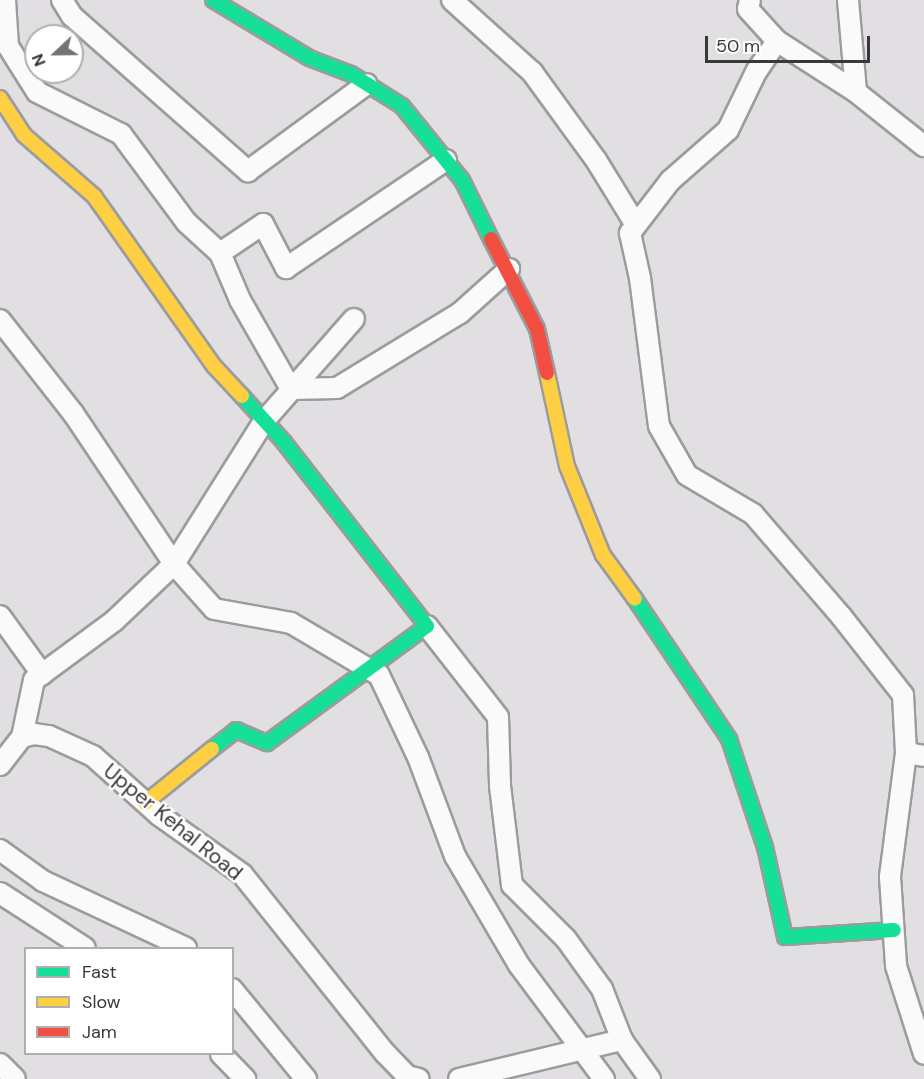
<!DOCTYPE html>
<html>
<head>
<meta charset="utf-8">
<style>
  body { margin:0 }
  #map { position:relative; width:924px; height:1079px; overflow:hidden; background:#e1dfe2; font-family:"DM Sans",sans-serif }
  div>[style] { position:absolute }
  .roads { filter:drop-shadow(2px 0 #9c9b9d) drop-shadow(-2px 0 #9c9b9d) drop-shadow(0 2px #9c9b9d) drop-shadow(0 -2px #9c9b9d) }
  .street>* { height:20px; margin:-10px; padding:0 10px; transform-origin:10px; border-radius:10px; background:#fafafb }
  .fast>* { height:14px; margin:-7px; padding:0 7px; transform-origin:7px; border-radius:7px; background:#16e098 }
  .slow>* { height:14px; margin:-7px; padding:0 7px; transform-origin:7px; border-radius:7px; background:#ffcf43 }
  .jam>* { height:14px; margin:-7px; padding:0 7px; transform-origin:7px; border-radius:7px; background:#f24e42 }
  span { translate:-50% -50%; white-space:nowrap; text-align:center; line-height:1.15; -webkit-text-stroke:4.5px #fff; paint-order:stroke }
  .street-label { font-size:21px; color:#393739 }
  .legend { position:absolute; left:24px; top:947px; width:210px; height:108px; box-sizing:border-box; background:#fff; border:2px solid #b0afb0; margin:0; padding:8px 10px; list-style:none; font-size:18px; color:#393739 }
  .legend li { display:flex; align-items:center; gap:12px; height:30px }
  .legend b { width:30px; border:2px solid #b0afb0 }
  .north { position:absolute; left:24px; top:24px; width:60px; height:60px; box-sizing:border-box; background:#fff; border:2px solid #b0afb0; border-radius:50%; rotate:248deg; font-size:16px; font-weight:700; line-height:24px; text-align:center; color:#393739 }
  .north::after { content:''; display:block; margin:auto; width:21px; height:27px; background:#747274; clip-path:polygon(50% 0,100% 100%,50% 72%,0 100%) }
  .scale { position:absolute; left:705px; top:36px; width:165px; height:27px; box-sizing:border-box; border:3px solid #393739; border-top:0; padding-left:8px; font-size:18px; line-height:21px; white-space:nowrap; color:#393739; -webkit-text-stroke:4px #fff; paint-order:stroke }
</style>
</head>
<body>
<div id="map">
  <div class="roads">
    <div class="street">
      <div style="left:5px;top:0;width:46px;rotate:86.3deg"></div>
      <div style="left:8px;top:46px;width:54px;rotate:57.8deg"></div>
      <div style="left:37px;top:92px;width:94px;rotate:26.6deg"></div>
      <div style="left:121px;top:134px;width:109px;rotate:53.5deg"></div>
      <div style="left:186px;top:222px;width:46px;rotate:42.4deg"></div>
      <div style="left:220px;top:253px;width:52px;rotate:-34deg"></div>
      <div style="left:263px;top:224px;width:50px;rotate:62.4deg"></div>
      <div style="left:286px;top:268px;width:193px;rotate:-34deg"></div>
      <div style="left:62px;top:0;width:19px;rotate:58deg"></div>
      <div style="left:72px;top:16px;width:235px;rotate:41.4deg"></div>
      <div style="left:248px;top:171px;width:147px;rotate:-36.2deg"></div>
      <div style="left:452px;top:0;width:108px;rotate:42deg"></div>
      <div style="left:532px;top:72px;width:109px;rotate:54deg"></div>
      <div style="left:596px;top:160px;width:76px;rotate:58.4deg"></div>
      <div style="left:750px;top:0;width:9px;rotate:103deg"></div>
      <div style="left:748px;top:9px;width:43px;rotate:47.8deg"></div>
      <div style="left:777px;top:41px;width:37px;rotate:124deg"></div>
      <div style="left:756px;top:72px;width:64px;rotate:115.8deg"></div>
      <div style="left:728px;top:130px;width:77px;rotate:138.7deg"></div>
      <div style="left:670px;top:181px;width:66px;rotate:127.6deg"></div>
      <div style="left:630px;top:233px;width:46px;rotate:77.5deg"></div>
      <div style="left:640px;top:278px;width:149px;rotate:82.7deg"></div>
      <div style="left:659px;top:426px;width:56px;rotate:60.3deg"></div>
      <div style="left:687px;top:475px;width:77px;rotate:30.6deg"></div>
      <div style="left:753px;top:514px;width:135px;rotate:49.2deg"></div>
      <div style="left:841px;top:616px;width:100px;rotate:51.9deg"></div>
      <div style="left:903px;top:695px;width:58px;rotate:87deg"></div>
      <div style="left:906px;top:753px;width:18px;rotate:9deg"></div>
      <div style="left:848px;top:0;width:92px;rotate:85deg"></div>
      <div style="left:777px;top:41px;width:94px;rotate:32.8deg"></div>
      <div style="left:856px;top:92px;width:87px;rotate:38.5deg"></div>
      <div style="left:220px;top:253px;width:51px;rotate:66.9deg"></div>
      <div style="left:240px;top:300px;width:103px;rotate:60.2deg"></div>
      <div style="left:291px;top:389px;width:46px;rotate:-1.2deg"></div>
      <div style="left:337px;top:388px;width:144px;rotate:-31.4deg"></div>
      <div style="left:460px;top:313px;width:66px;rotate:-41.9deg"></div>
      <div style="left:0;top:320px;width:118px;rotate:51.9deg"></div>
      <div style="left:73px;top:413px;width:182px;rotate:56.2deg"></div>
      <div style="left:174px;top:564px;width:169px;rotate:-57.8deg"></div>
      <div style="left:264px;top:421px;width:136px;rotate:-48.6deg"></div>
      <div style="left:0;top:616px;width:72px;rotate:54.1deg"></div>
      <div style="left:427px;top:626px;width:115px;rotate:52deg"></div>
      <div style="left:498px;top:717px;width:69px;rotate:88.3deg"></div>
      <div style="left:500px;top:786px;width:100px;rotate:83.1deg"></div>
      <div style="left:512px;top:885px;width:76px;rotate:45deg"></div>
      <div style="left:566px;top:939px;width:62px;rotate:54.2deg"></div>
      <div style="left:602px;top:989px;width:55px;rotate:68.6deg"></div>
      <div style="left:22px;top:737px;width:58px;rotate:-78.1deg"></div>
      <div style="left:34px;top:680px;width:99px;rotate:-36.4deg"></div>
      <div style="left:114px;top:621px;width:83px;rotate:-43.5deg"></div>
      <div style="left:174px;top:564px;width:60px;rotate:48.4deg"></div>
      <div style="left:214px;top:609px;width:78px;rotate:10.3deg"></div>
      <div style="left:291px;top:623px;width:102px;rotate:30.6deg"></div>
      <div style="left:379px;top:675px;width:91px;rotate:64.6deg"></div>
      <div style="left:418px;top:757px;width:106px;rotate:69.5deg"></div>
      <div style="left:455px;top:856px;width:126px;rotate:59.6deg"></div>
      <div style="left:519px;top:965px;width:142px;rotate:53.3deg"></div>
      <div style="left:906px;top:753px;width:125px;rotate:97.4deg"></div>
      <div style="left:890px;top:877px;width:89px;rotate:86.1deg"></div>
      <div style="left:896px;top:966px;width:92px;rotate:72.3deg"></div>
      <div style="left:0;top:765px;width:36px;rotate:-52deg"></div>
      <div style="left:22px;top:737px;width:12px;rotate:-14deg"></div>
      <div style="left:34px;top:734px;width:15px;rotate:8deg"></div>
      <div style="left:49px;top:736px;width:48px;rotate:24.4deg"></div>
      <div style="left:93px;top:756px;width:89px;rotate:41.8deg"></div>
      <div style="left:159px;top:815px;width:102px;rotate:35.4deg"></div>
      <div style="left:242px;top:874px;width:229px;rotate:51.4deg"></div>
      <div style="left:385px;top:1053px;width:32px;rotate:46deg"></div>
      <div style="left:407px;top:1076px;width:12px;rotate:14deg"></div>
      <div style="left:0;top:850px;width:53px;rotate:35.8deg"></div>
      <div style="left:43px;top:881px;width:158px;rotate:25.1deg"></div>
      <div style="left:0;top:893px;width:101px;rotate:32.9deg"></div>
      <div style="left:232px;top:989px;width:117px;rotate:50.6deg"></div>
      <div style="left:221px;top:1054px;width:35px;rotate:46deg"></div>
      <div style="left:0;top:1064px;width:21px;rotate:45deg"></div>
      <div style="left:459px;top:1079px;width:168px;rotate:-13.5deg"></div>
      <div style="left:622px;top:1040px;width:48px;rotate:54.3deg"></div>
    </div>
    <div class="fast">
      <div style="left:213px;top:0;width:112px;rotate:31.1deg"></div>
      <div style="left:309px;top:58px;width:45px;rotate:20.9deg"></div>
      <div style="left:351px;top:74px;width:60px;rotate:32.1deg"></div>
      <div style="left:402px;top:106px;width:95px;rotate:51deg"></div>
      <div style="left:462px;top:180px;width:66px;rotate:63.8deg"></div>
      <div style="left:635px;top:599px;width:169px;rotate:56.1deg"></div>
      <div style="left:729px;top:739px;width:114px;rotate:71.6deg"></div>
      <div style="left:765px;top:847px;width:92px;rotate:77.5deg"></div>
      <div style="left:785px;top:937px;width:109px;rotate:-3.7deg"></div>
      <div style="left:212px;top:749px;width:31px;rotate:-38deg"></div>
      <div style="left:236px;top:730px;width:34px;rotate:23deg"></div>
      <div style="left:267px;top:743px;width:198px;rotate:-36.2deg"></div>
      <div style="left:427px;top:626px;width:233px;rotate:-127.9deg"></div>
      <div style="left:284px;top:442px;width:62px;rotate:-132.4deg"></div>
    </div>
    <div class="slow">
      <div style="left:0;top:98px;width:44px;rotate:57deg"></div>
      <div style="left:24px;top:135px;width:93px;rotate:41.1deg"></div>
      <div style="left:94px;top:196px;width:208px;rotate:54.8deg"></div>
      <div style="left:214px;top:366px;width:41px;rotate:47deg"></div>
      <div style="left:547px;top:373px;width:95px;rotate:77.9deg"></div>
      <div style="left:567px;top:466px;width:96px;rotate:68deg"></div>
      <div style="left:603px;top:555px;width:54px;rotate:54deg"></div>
      <div style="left:145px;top:803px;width:86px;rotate:-38.9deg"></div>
    </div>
    <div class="jam">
      <div style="left:491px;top:239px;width:101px;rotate:62.9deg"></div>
      <div style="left:537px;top:329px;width:45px;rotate:77.2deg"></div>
    </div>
  </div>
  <div class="street-label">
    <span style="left:173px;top:822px;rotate:39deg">Upper Kehal Road</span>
  </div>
  <ul class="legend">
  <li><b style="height:8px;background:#16e098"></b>Fast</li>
  <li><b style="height:8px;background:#ffcf43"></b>Slow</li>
  <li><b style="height:8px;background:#f24e42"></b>Jam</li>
  </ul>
  <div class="north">N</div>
  <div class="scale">50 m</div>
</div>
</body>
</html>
